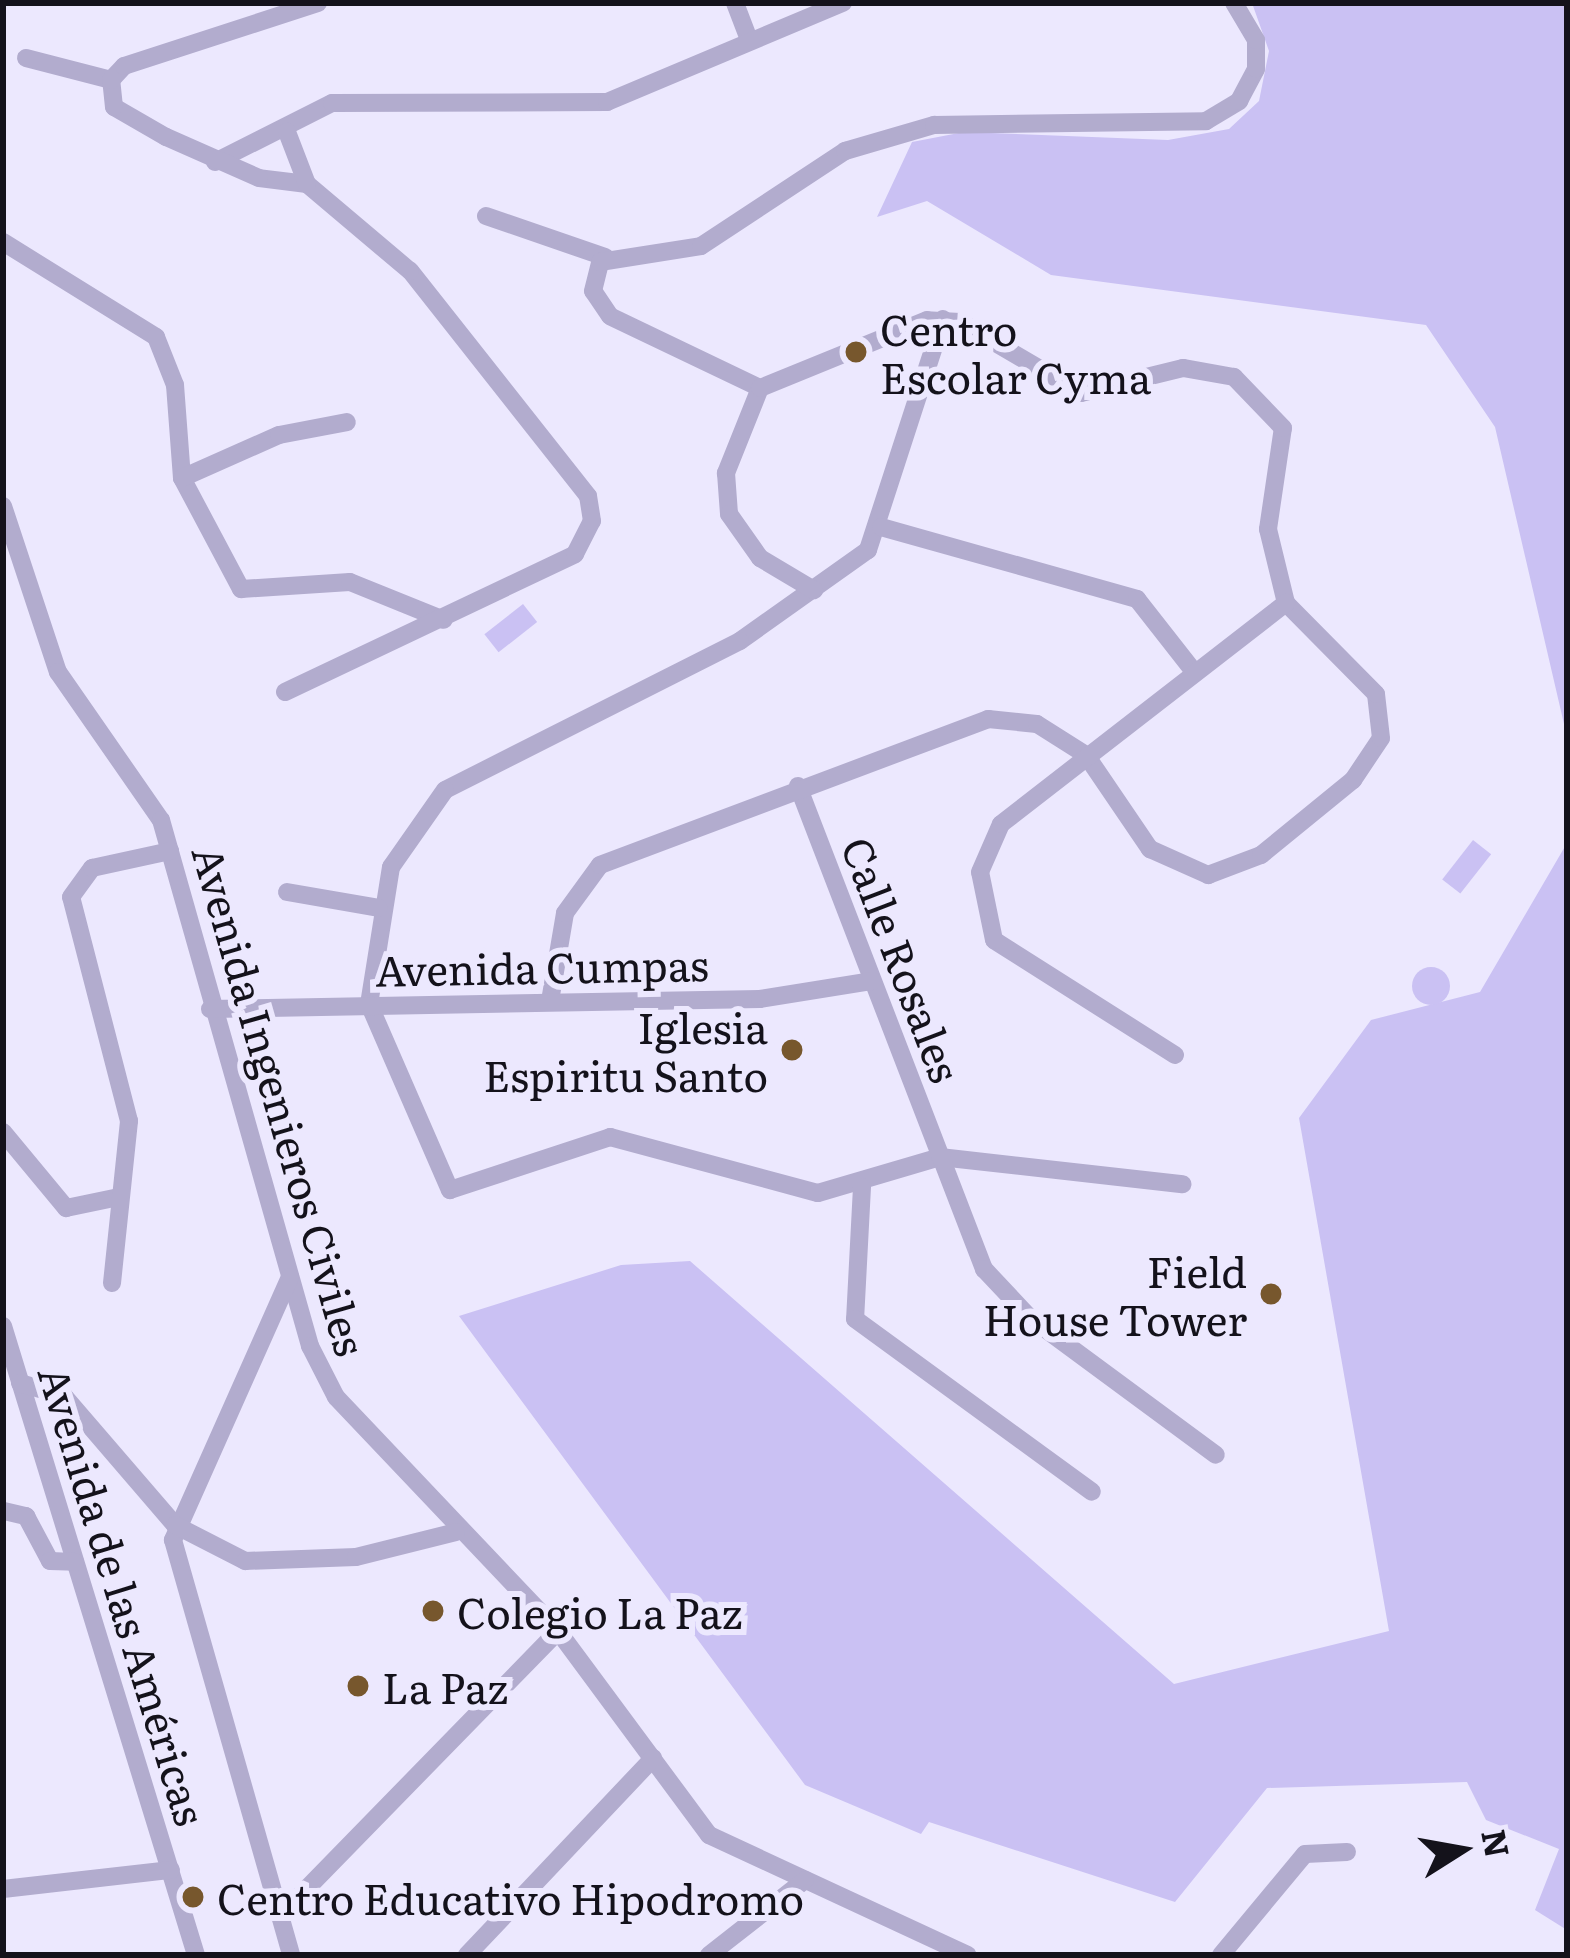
<!DOCTYPE html>
<html>
<head>
<meta charset="utf-8">
<style>
  body { margin:0 }
  #map { position:relative; width:1570px; height:1958px; overflow:hidden; background:#ece8fe; font-family:Literata,serif }
  div>[style] { position:absolute }
  .green>* { inset:0; background:#cac1f3; transform-origin:0 0 }
  .round { border-radius:50% }
  .minor>* { height:18px; margin:-9px; padding:0 9px; transform-origin:9px; border-radius:9px; background:#b2acce }
  .dots>* { width:33px; height:33px; translate:-50% -50%; box-sizing:border-box; border:6px solid #ece8fe; border-radius:50% }
  span { translate:-50% -50%; white-space:nowrap; text-align:center; line-height:1.15; -webkit-text-stroke:12px #ece8fe; paint-order:stroke }
  .poi-label { font-size:42px; color:#14121b }
  .left { translate:0 -50%; text-align:left }
  .right { translate:-100% -50%; text-align:right }
  .street-label { font-size:42px; color:#14121b }
  .frame { position:absolute; inset:0; border:6px solid #14121b; pointer-events:none }
  .north { position:absolute; left:1402px; top:1790px; width:120px; height:120px; -webkit-text-stroke:9px #ece8fe; paint-order:stroke; rotate:79deg; font-size:33px; font-weight:700; line-height:48px; text-align:center; color:#14121b }
  .north::after { content:''; display:block; margin:auto; width:42px; height:54px; background:#14121b; clip-path:polygon(50% 0,100% 100%,50% 72%,0 100%) }
</style>
</head>
<body>
<div id="map">
  <div class="green">
    <div style="clip-path:polygon(1252px 3px,1567px 3px,1567px 737px,1495px 427px,1426px 325px,1051px 275px,927px 201px,877px 217px,912px 142px,964px 132px,1168px 140px,1229px 129px,1259px 101px,1269px 51px)"></div>
    <div style="left:523px;top:604px;width:23px;height:49px;rotate:52deg"></div>
    <div style="left:1473px;top:840px;width:23px;height:50px;rotate:38deg"></div>
    <div style="clip-path:polygon(1567px 843px,1567px 1930px,1535px 1910px,1559px 1849px,1486px 1820px,1467px 1782px,1267px 1788px,1175px 1902px,929px 1822px,921px 1834px,805px 1785px,459px 1316px,621px 1265px,690px 1261px,1174px 1684px,1389px 1631px,1299px 1118px,1371px 1020px,1480px 992px)"></div>
    <div class="round" style="left:1412px;top:967px;width:38px;height:38px"></div>
  </div>
  <div class="minor">
    <div style="left:735px;top:3px;width:39px;rotate:69deg"></div>
    <div style="left:26px;top:58px;width:88px;rotate:14.5deg"></div>
    <div style="left:215px;top:162px;width:131px;rotate:-26.8deg"></div>
    <div style="left:332px;top:103px;width:275px;rotate:-0.2deg"></div>
    <div style="left:607px;top:102px;width:256px;rotate:-22.8deg"></div>
    <div style="left:307px;top:184px;width:48px;rotate:-172.9deg"></div>
    <div style="left:259px;top:178px;width:102px;rotate:-156.2deg"></div>
    <div style="left:166px;top:137px;width:60px;rotate:-150deg"></div>
    <div style="left:114px;top:107px;width:27px;rotate:-96deg"></div>
    <div style="left:111px;top:80px;width:19px;rotate:-47deg"></div>
    <div style="left:124px;top:66px;width:204px;rotate:-18deg"></div>
    <div style="left:486px;top:216px;width:126px;rotate:19deg"></div>
    <div style="left:3px;top:242px;width:180px;rotate:31.8deg"></div>
    <div style="left:156px;top:337px;width:52px;rotate:68.4deg"></div>
    <div style="left:175px;top:385px;width:93px;rotate:85.7deg"></div>
    <div style="left:182px;top:478px;width:126px;rotate:62deg"></div>
    <div style="left:241px;top:589px;width:109px;rotate:-3.7deg"></div>
    <div style="left:350px;top:582px;width:101px;rotate:22deg"></div>
    <div style="left:943px;top:319px;width:243px;rotate:108deg"></div>
    <div style="left:868px;top:550px;width:157px;rotate:144.6deg"></div>
    <div style="left:740px;top:641px;width:330px;rotate:153.2deg"></div>
    <div style="left:445px;top:790px;width:94px;rotate:125deg"></div>
    <div style="left:391px;top:867px;width:139px;rotate:99.1deg"></div>
    <div style="left:369px;top:1004px;width:203px;rotate:66.5deg"></div>
    <div style="left:450px;top:1190px;width:169px;rotate:-18.3deg"></div>
    <div style="left:610px;top:1137px;width:215px;rotate:15.1deg"></div>
    <div style="left:818px;top:1193px;width:127px;rotate:-16.4deg"></div>
    <div style="left:940px;top:1157px;width:244px;rotate:6.4deg"></div>
    <div style="left:760px;top:388px;width:166px;rotate:-154.4deg"></div>
    <div style="left:610px;top:316px;width:30px;rotate:-124deg"></div>
    <div style="left:593px;top:291px;width:30px;rotate:-76deg"></div>
    <div style="left:600px;top:262px;width:102px;rotate:-9deg"></div>
    <div style="left:701px;top:246px;width:173px;rotate:-33.4deg"></div>
    <div style="left:845px;top:151px;width:93px;rotate:-16.3deg"></div>
    <div style="left:934px;top:125px;width:272px;rotate:-0.8deg"></div>
    <div style="left:1206px;top:121px;width:39px;rotate:-31deg"></div>
    <div style="left:1239px;top:101px;width:36px;rotate:-62deg"></div>
    <div style="left:1256px;top:69px;width:29px;rotate:-90deg"></div>
    <div style="left:1256px;top:40px;width:43px;rotate:-120.7deg"></div>
    <div style="left:760px;top:388px;width:92px;rotate:111.8deg"></div>
    <div style="left:726px;top:473px;width:41px;rotate:85.8deg"></div>
    <div style="left:729px;top:514px;width:54px;rotate:54.8deg"></div>
    <div style="left:760px;top:558px;width:63px;rotate:30.7deg"></div>
    <div style="left:182px;top:478px;width:106px;rotate:-23.9deg"></div>
    <div style="left:279px;top:435px;width:69px;rotate:-10.8deg"></div>
    <div style="left:3px;top:506px;width:175px;rotate:71.7deg"></div>
    <div style="left:58px;top:672px;width:180px;rotate:55.2deg"></div>
    <div style="left:161px;top:820px;width:547px;rotate:74.18deg"></div>
    <div style="left:310px;top:1346px;width:57px;rotate:63deg"></div>
    <div style="left:336px;top:1397px;width:323px;rotate:46.5deg"></div>
    <div style="left:558px;top:1631px;width:254px;rotate:53.5deg"></div>
    <div style="left:709px;top:1835px;width:285px;rotate:24.9deg"></div>
    <div style="left:881px;top:527px;width:266px;rotate:15.7deg"></div>
    <div style="left:1137px;top:599px;width:94px;rotate:51.9deg"></div>
    <div style="left:285px;top:692px;width:321px;rotate:-25.4deg"></div>
    <div style="left:575px;top:554px;width:37px;rotate:-63deg"></div>
    <div style="left:592px;top:521px;width:25px;rotate:-99deg"></div>
    <div style="left:588px;top:496px;width:287px;rotate:-128.3deg"></div>
    <div style="left:410px;top:271px;width:135px;rotate:-139.8deg"></div>
    <div style="left:307px;top:184px;width:56px;rotate:-111deg"></div>
    <div style="left:798px;top:786px;width:518px;rotate:68.94deg"></div>
    <div style="left:984px;top:1269px;width:66px;rotate:46.8deg"></div>
    <div style="left:1029px;top:1317px;width:232px;rotate:36.4deg"></div>
    <div style="left:287px;top:892px;width:93px;rotate:9.9deg"></div>
    <div style="left:550px;top:1001px;width:89px;rotate:-80.3deg"></div>
    <div style="left:565px;top:913px;width:59px;rotate:-53.9deg"></div>
    <div style="left:600px;top:865px;width:415px;rotate:-20.6deg"></div>
    <div style="left:988px;top:719px;width:49px;rotate:5.8deg"></div>
    <div style="left:1037px;top:724px;width:58px;rotate:32.3deg"></div>
    <div style="left:1086px;top:755px;width:114px;rotate:55.8deg"></div>
    <div style="left:1150px;top:849px;width:64px;rotate:24.1deg"></div>
    <div style="left:1208px;top:875px;width:57px;rotate:-20.7deg"></div>
    <div style="left:1261px;top:855px;width:119px;rotate:-39.2deg"></div>
    <div style="left:1353px;top:780px;width:50px;rotate:-56.3deg"></div>
    <div style="left:1381px;top:738px;width:44px;rotate:-96.5deg"></div>
    <div style="left:1376px;top:694px;width:128px;rotate:-134.7deg"></div>
    <div style="left:1286px;top:603px;width:76px;rotate:-103.7deg"></div>
    <div style="left:1268px;top:529px;width:102px;rotate:-81.6deg"></div>
    <div style="left:1283px;top:428px;width:71px;rotate:-133.9deg"></div>
    <div style="left:1234px;top:377px;width:52px;rotate:-170deg"></div>
    <div style="left:1183px;top:368px;width:105px;rotate:166.2deg"></div>
    <div style="left:1081px;top:393px;width:140px;rotate:-149.6deg"></div>
    <div style="left:960px;top:322px;width:33px;rotate:-177deg"></div>
    <div style="left:927px;top:320px;width:180px;rotate:157.8deg"></div>
    <div style="left:210px;top:1009px;width:550px;rotate:-1.04deg"></div>
    <div style="left:760px;top:999px;width:114px;rotate:-9.1deg"></div>
    <div style="left:1175px;top:1055px;width:214px;rotate:-147.6deg"></div>
    <div style="left:994px;top:940px;width:69px;rotate:-101.6deg"></div>
    <div style="left:980px;top:872px;width:52px;rotate:-66.4deg"></div>
    <div style="left:1001px;top:824px;width:361px;rotate:-37.8deg"></div>
    <div style="left:3px;top:1132px;width:99px;rotate:50.3deg"></div>
    <div style="left:66px;top:1208px;width:54px;rotate:-11.7deg"></div>
    <div style="left:862px;top:1187px;width:132px;rotate:93deg"></div>
    <div style="left:855px;top:1319px;width:293px;rotate:36.1deg"></div>
    <div style="left:290px;top:1277px;width:288px;rotate:114deg"></div>
    <div style="left:173px;top:1540px;width:431px;rotate:74.1deg"></div>
    <div style="left:112px;top:1283px;width:163px;rotate:-84deg"></div>
    <div style="left:129px;top:1121px;width:231px;rotate:-104.5deg"></div>
    <div style="left:71px;top:897px;width:36px;rotate:-54deg"></div>
    <div style="left:92px;top:868px;width:80px;rotate:-12.3deg"></div>
    <div style="left:3px;top:1326px;width:658px;rotate:72.94deg"></div>
    <div style="left:20px;top:1383px;width:46px;rotate:16.5deg"></div>
    <div style="left:64px;top:1396px;width:170px;rotate:49.3deg"></div>
    <div style="left:175px;top:1525px;width:79px;rotate:27.2deg"></div>
    <div style="left:245px;top:1561px;width:111px;rotate:-2.1deg"></div>
    <div style="left:356px;top:1557px;width:103px;rotate:-14deg"></div>
    <div style="left:4px;top:1511px;width:23px;rotate:13deg"></div>
    <div style="left:26px;top:1516px;width:51px;rotate:61.9deg"></div>
    <div style="left:50px;top:1561px;width:25px;rotate:2deg"></div>
    <div style="left:3px;top:1889px;width:169px;rotate:-6.5deg"></div>
    <div style="left:280px;top:1916px;width:398px;rotate:-45.7deg"></div>
    <div style="left:467px;top:1955px;width:271px;rotate:-46.6deg"></div>
    <div style="left:709px;top:1955px;width:122px;rotate:-38deg"></div>
    <div style="left:1221px;top:1955px;width:131px;rotate:-50.3deg"></div>
    <div style="left:1305px;top:1854px;width:42px;rotate:-2.7deg"></div>
  </div>
  <div class="dots">
    <div style="left:856px;top:352px;background:#77572d"></div>
    <div style="left:792px;top:1050px;background:#77572d"></div>
    <div style="left:1271px;top:1294px;background:#77572d"></div>
    <div style="left:433px;top:1611px;background:#77572d"></div>
    <div style="left:358px;top:1686px;background:#77572d"></div>
    <div style="left:193px;top:1897px;background:#77572d"></div>
  </div>
  <div class="poi-label">
    <span class="left" style="left:880px;top:352px">Centro<br>Escolar Cyma</span>
    <span class="right" style="left:768px;top:1050px">Iglesia<br>Espiritu Santo</span>
    <span class="right" style="left:1247px;top:1294px">Field<br>House Tower</span>
    <span class="left" style="left:457px;top:1611px">Colegio La Paz</span>
    <span class="left" style="left:382px;top:1686px">La Paz</span>
    <span class="left" style="left:217px;top:1897px">Centro Educativo Hipodromo</span>
  </div>
  <div class="street-label">
    <span style="left:903px;top:959px;rotate:69deg">Calle Rosales</span>
    <span style="left:542px;top:966px;rotate:-1deg">Avenida Cumpas</span>
    <span style="left:281px;top:1100px;rotate:74deg">Avenida Ingenieros Civiles</span>
    <span style="left:124px;top:1595px;rotate:73deg">Avenida de las Américas</span>
  </div>
  <div class="frame"></div>
  <div class="north">N</div>
</div>
</body>
</html>
